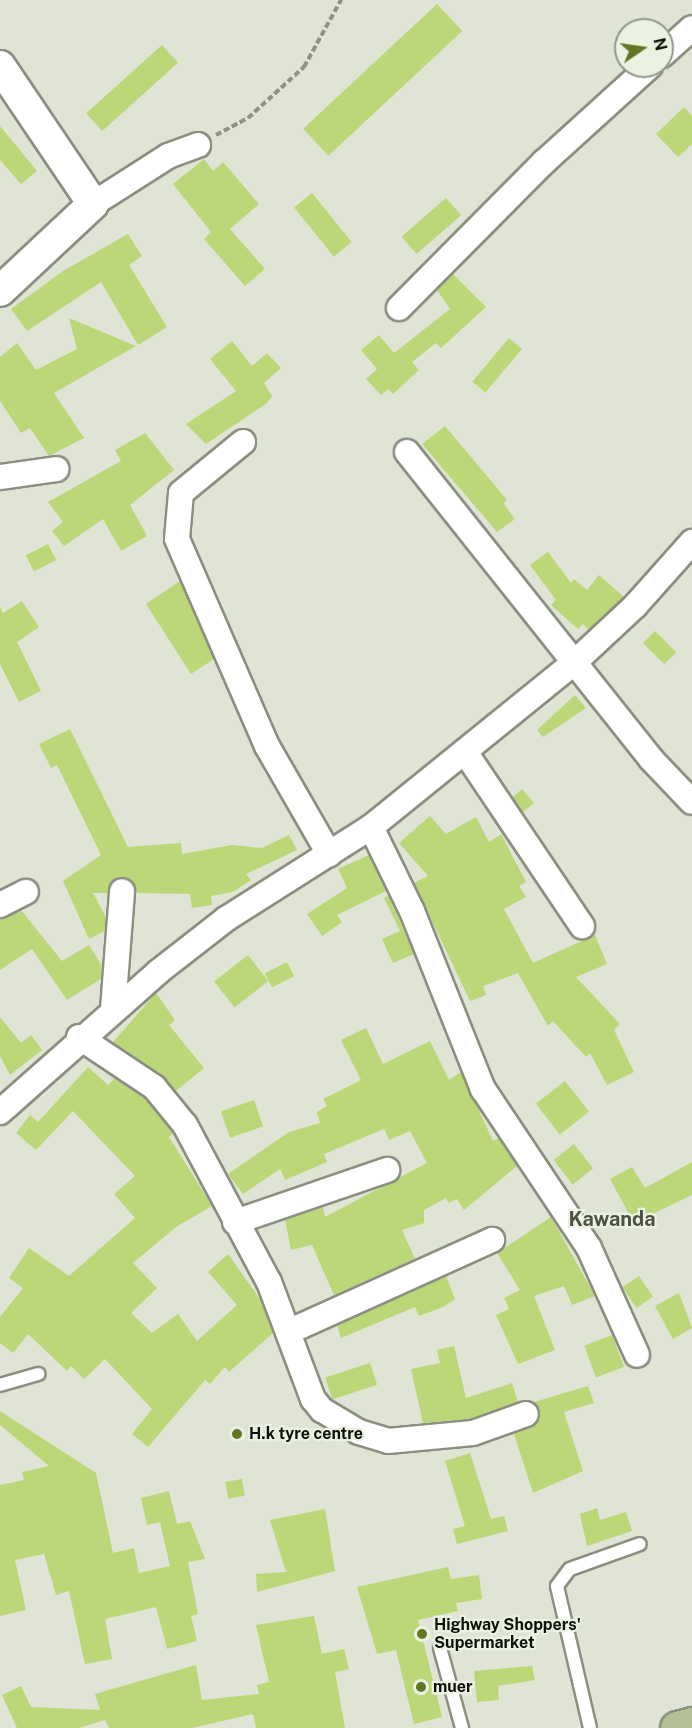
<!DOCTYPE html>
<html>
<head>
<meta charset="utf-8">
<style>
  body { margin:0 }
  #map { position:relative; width:692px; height:1728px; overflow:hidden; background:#dfe4d4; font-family:"Public Sans",sans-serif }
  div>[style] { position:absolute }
  .building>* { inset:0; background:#bcd778; transform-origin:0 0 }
  .path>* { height:4px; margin-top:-2px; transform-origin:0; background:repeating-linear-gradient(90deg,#8f9387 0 6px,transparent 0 9px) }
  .roads { filter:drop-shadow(2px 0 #8a8f80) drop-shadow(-2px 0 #8a8f80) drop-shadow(0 2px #8a8f80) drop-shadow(0 -2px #8a8f80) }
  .service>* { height:12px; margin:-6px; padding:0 6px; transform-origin:6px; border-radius:6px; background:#fff }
  .minor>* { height:24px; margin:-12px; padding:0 12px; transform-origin:12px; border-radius:12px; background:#fff }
  .tertiary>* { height:30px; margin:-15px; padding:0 15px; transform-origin:15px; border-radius:15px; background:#fff }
  .primary>* { height:33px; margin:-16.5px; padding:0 16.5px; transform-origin:16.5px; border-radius:16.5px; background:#b3c095 }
  .dots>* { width:16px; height:16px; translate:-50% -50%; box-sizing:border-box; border:3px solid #ecf2e1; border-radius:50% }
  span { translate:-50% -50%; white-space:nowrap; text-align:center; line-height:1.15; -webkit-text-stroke:4.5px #ecf2e1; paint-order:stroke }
  .poi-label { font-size:16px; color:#0d0f09; font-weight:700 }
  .left { translate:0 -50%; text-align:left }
  .quarter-label { font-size:20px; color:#4d5144; font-weight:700 }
  .north { position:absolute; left:614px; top:18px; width:60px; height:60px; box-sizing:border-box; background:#ecf2e1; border:2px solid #93978b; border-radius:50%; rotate:77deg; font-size:16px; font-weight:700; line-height:24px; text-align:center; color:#0d0f09 }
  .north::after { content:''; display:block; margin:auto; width:21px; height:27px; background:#627626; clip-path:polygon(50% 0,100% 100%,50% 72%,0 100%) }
</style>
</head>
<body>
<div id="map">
  <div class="building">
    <div style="left:437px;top:4px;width:37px;height:183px;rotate:47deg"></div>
    <div style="left:162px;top:45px;width:24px;height:102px;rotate:48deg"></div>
    <div style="clip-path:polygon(684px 107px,692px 116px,692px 144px,678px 157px,656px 134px)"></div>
    <div style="clip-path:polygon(0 126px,37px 171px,21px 184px,0 160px)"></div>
    <div style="clip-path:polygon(204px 159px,213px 171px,223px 162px,259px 204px,230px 229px,265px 269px,245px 286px,204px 239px,211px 232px,173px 184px)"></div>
    <div style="left:312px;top:193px;width:63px;height:23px;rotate:51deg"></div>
    <div style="left:446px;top:198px;width:23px;height:59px;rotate:49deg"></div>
    <div style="clip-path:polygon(128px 234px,142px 256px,129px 265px,167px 327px,138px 345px,101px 282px,27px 331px,11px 309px,63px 271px)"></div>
    <div style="clip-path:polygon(453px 274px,486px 307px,441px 348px,436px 343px,412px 362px,419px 370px,393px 394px,388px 389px,381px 395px,366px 379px,377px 369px,361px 350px,379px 335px,394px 353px,450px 309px,437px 290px)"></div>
    <div style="clip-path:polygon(69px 318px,136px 346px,54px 393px,84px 438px,49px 456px,30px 428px,21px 433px,0 401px,0 357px,17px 343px,36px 370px,77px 349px)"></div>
    <div style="left:509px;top:338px;width:17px;height:57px;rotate:40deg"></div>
    <div style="clip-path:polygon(232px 341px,252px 366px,267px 353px,281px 368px,264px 383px,272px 396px,267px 403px,206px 444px,186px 424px,236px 391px,210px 359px)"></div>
    <div style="clip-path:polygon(445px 426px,507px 500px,503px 503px,515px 519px,497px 532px,422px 444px)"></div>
    <div style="clip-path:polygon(145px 433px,174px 470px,130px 505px,147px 536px,121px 551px,103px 519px,64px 546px,52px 531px,63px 522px,48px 502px,121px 461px,115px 450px)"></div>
    <div style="left:48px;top:544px;width:18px;height:25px;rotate:63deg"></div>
    <div style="clip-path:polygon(548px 552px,571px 583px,574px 579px,587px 590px,599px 575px,624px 597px,589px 630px,583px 624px,578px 629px,551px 605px,556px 600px,530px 565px)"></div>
    <div style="clip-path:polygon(180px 581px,214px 659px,191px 674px,146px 604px)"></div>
    <div style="clip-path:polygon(22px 601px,39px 627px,17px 642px,41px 691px,19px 702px,0 664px,0 607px,3px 613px)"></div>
    <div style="left:655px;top:631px;width:30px;height:17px;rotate:45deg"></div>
    <div style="clip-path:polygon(575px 695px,586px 708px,543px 737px,537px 730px)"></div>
    <div style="clip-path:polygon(70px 729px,128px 847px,181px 843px,182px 854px,232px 845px,262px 848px,289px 835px,297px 850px,246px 874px,251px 880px,233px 892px,211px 896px,212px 905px,192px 908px,190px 894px,136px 893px,130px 880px,116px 878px,108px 893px,93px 893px,106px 917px,105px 931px,89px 939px,63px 881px,101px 855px,57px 765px,51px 768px,39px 744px)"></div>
    <div style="clip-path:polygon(522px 789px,534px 803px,523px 812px,513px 797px)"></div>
    <div style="clip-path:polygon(430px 816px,446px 834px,476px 817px,489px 842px,501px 834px,526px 882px,519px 886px,526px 897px,504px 909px,533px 963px,595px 935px,607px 964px,576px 977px,620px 1024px,614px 1030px,634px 1072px,607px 1085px,590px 1053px,586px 1057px,553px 1021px,548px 1026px,518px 973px,483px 986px,486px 995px,470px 1001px,414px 883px,428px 876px,399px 843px)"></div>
    <div style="clip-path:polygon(369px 855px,386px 891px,337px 915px,342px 922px,322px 936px,307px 914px,347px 888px,338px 869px)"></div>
    <div style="clip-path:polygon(389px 896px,414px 954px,393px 963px,382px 939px,400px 931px,384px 898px)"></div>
    <div style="clip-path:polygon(21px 910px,62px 961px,89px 945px,102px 966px,101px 979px,67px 1000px,32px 949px,0 970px,0 919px)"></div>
    <div style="left:248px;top:955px;width:33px;height:43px;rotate:52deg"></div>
    <div style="left:287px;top:962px;width:16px;height:25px;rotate:63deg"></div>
    <div style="clip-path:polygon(156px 993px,175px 1020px,169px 1025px,204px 1068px,176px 1091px,162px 1075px,113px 1042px)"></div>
    <div style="clip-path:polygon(0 1017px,21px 1043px,31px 1035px,42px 1050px,10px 1075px,0 1056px)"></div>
    <div style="clip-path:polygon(366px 1028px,383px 1064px,430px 1041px,449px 1080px,461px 1072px,493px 1141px,499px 1138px,517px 1166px,464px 1210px,457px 1199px,449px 1203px,446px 1198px,424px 1210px,424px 1223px,402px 1230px,415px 1259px,334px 1295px,312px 1245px,291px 1250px,285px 1220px,323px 1207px,325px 1217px,427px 1163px,410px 1131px,389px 1140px,384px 1129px,324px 1154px,327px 1162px,285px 1180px,280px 1169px,243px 1194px,228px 1174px,289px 1132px,320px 1123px,317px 1112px,327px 1106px,323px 1099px,361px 1080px,341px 1040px)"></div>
    <div style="clip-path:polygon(88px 1067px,108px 1085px,115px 1078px,144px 1098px,173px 1133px,169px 1137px,212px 1206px,176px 1227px,133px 1263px,157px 1288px,131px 1313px,152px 1333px,178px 1314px,197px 1341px,237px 1305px,208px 1272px,228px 1254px,260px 1299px,273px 1333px,229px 1372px,225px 1367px,210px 1384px,205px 1380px,148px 1447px,132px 1434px,152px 1409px,105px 1359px,84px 1379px,71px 1366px,67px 1371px,28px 1334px,13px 1353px,0 1343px,0 1317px,23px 1288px,9px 1278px,29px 1248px,69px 1276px,135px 1218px,114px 1194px,135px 1176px,73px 1111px,36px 1150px,16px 1133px,30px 1115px,38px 1122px)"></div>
    <div style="left:565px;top:1081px;width:39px;height:37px;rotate:52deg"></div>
    <div style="left:254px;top:1100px;width:28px;height:35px;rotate:71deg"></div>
    <div style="left:574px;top:1144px;width:31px;height:26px;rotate:52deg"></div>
    <div style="clip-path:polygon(692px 1162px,692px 1195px,634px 1223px,610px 1179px,632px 1167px,645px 1188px)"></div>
    <div style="clip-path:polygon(551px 1217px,595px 1296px,572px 1305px,564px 1286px,534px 1296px,555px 1350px,518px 1364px,496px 1315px,509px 1309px,504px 1298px,520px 1290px,497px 1253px)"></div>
    <div style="clip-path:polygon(446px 1276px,455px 1299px,443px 1307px,419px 1316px,415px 1307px,341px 1338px,337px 1325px)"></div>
    <div style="left:639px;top:1276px;width:25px;height:20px;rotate:56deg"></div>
    <div style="clip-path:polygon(679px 1293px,692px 1328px,673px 1339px,655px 1306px)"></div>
    <div style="left:612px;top:1335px;width:34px;height:30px;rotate:69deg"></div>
    <div style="clip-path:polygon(454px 1346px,466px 1398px,512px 1383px,518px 1402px,470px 1419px,423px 1423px,411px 1369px,440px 1363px,437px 1350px)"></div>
    <div style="left:370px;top:1363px;width:23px;height:47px;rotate:72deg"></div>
    <div style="clip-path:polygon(588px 1386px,594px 1403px,564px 1412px,583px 1471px,533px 1493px,514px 1434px,537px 1423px,540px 1410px,534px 1402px)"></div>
    <div style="clip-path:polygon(0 1411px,96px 1473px,113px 1553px,134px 1548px,139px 1573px,170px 1566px,160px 1522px,147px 1525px,141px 1498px,169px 1491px,177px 1524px,190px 1521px,205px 1559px,188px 1562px,198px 1614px,191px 1616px,197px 1641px,167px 1649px,156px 1607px,105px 1619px,112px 1659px,85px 1664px,69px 1591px,56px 1595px,44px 1554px,15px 1560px,26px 1610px,0 1616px,0 1485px,24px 1480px,22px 1472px,49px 1466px,0 1425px)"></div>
    <div style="clip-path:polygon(470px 1453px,491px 1519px,504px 1516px,508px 1531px,457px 1544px,453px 1529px,465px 1526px,445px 1461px)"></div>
    <div style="left:242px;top:1479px;width:17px;height:17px;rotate:80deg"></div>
    <div style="clip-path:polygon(597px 1508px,600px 1520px,626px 1512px,632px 1531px,587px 1546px,580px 1514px)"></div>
    <div style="clip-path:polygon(325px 1509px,335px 1571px,257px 1592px,256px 1574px,286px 1572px,270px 1520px)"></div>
    <div style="clip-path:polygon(448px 1567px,451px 1579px,479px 1575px,482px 1599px,456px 1603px,458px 1611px,418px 1620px,442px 1717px,414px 1724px,396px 1650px,377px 1654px,357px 1587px)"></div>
    <div style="clip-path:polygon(314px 1616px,322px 1654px,344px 1649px,349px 1669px,335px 1672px,345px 1728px,256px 1728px,253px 1714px,192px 1728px,109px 1728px,105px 1720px,79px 1728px,17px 1728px,2px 1695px,21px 1686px,31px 1707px,100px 1710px,95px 1694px,196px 1665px,202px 1700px,259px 1694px,257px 1685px,269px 1682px,256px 1625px)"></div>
    <div style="clip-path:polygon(532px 1666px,535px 1680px,498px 1686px,499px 1700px,477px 1702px,474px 1671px)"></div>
  </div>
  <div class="path">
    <div style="left:216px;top:135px;width:36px;rotate:-28deg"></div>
    <div style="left:248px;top:118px;width:76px;rotate:-42.3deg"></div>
    <div style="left:304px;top:67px;width:77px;rotate:-61.1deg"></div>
  </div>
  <div class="roads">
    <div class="service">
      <div style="left:0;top:1385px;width:40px;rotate:-16deg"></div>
      <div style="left:440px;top:1648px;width:83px;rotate:74.6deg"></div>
      <div style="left:590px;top:1728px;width:146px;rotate:-103.1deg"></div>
      <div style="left:557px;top:1586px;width:21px;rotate:-53deg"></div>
      <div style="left:570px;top:1569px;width:74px;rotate:-19.7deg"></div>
    </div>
    <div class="minor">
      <div style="left:662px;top:55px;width:40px;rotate:-42deg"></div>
      <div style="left:93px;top:204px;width:89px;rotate:-32.6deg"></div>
      <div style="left:168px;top:156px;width:32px;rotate:-20deg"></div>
      <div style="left:399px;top:308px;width:206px;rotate:-45.2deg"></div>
      <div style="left:544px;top:162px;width:143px;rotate:-42.2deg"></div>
      <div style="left:243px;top:442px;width:80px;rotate:140.6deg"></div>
      <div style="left:181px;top:493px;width:46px;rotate:95deg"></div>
      <div style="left:177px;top:539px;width:226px;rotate:66.5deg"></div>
      <div style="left:267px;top:746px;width:125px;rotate:60.1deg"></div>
      <div style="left:407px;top:452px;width:392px;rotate:51.5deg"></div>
      <div style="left:651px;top:759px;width:59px;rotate:46.4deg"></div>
      <div style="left:0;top:477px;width:57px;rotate:-8.1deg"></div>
      <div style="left:465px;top:752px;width:210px;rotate:56.1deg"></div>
      <div style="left:371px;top:827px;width:93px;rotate:64deg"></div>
      <div style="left:412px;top:911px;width:192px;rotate:68.3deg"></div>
      <div style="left:483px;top:1089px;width:191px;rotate:56.3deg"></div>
      <div style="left:589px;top:1248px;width:117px;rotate:65.8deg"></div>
      <div style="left:0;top:905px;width:29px;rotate:-27deg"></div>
      <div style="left:113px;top:1009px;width:118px;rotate:-85.6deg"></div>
      <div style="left:79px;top:1037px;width:90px;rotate:33.7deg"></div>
      <div style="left:154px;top:1087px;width:49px;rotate:50.8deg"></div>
      <div style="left:185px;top:1125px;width:178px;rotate:61.9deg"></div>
      <div style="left:269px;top:1282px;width:125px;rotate:69.4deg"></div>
      <div style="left:313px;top:1399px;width:14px;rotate:51deg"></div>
      <div style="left:322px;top:1410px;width:43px;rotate:30.7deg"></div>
      <div style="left:359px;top:1432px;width:30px;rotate:17deg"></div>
      <div style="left:388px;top:1441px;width:85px;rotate:-5.4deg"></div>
      <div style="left:473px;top:1433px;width:56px;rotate:-19.7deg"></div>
      <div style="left:0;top:1112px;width:211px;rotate:-41.5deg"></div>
      <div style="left:158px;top:972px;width:86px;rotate:-37.9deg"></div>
      <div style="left:226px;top:919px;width:172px;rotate:-32.4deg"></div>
      <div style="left:371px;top:827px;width:264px;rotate:-39deg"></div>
      <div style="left:576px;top:661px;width:81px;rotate:-43deg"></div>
      <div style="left:635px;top:606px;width:86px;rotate:-48.3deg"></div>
      <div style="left:235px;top:1222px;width:161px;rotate:-18.9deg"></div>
      <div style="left:288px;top:1332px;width:224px;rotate:-24.3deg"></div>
    </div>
    <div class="tertiary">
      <div style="left:0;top:66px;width:166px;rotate:56deg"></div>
      <div style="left:93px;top:204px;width:127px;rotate:136.9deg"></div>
    </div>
    <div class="primary">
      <div style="left:677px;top:1728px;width:16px;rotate:-15deg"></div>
    </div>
  </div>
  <div class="dots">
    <div style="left:237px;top:1434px;background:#627626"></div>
    <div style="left:422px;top:1634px;background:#627626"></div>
    <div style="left:421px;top:1687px;background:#627626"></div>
  </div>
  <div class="poi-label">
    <span class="left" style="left:249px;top:1434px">H.k tyre centre</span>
    <span class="left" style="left:434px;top:1634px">Highway Shoppers'<br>Supermarket</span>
    <span class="left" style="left:433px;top:1687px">muer</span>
  </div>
  <div class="quarter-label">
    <span style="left:612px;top:1219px">Kawanda</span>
  </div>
  <div class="north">N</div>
</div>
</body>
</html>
